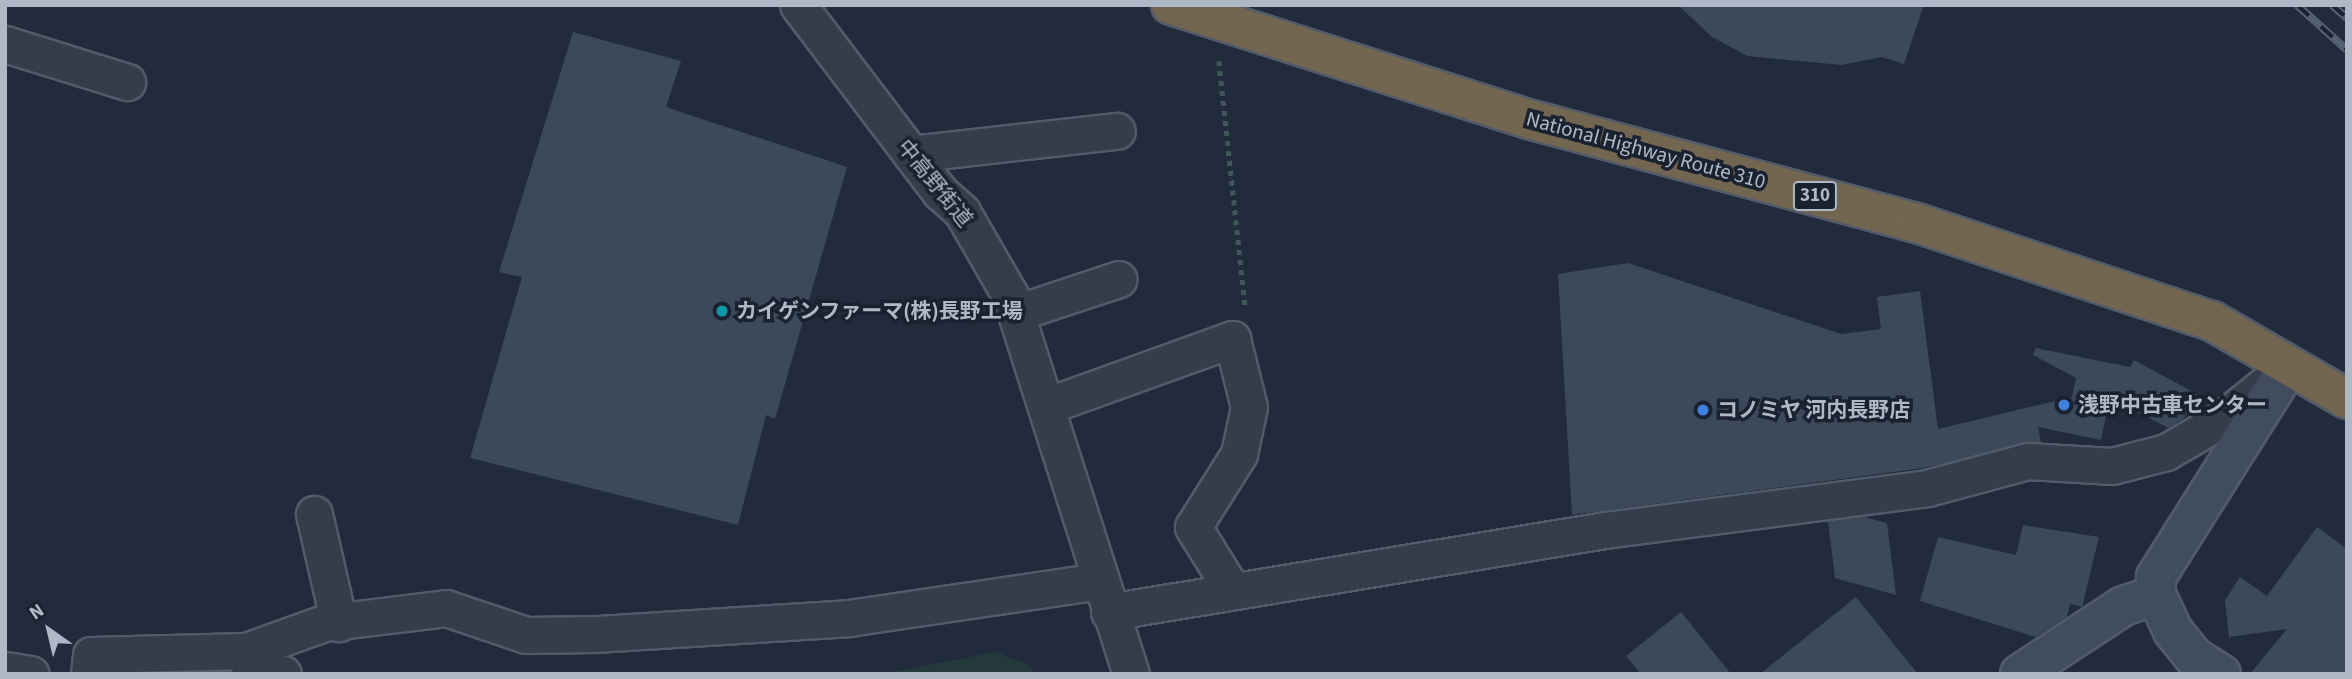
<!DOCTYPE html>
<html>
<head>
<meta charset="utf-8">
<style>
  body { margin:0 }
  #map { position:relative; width:2352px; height:679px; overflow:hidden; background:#212b3b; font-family:"Source Sans 3","Noto Sans JP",sans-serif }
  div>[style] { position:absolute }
  .green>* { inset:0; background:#23393c }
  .building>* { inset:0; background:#3c495b }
  .path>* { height:4.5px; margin-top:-2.25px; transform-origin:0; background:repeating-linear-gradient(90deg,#405659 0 5px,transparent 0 10px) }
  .roads { filter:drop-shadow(2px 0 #525b69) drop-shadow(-2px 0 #525b69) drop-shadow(0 2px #525b69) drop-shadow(0 -2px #525b69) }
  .street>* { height:35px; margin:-17.5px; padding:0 17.5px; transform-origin:17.5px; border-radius:17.5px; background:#353d4b }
  .secondary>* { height:38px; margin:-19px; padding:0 19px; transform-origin:19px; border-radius:19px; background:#424c5f }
  .highway>* { height:38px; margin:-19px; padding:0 19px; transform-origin:19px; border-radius:19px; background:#726651 }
  .rail>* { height:8px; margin-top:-4px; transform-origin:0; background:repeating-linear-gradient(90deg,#1a2230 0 16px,#566173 0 32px); box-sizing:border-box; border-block:2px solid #566173 }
  .dots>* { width:19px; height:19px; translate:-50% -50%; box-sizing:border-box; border:4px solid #1a2230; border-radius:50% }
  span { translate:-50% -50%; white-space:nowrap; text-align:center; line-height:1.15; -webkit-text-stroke:7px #1a2230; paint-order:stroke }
  .shield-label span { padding:2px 5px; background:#1a2230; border:2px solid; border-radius:5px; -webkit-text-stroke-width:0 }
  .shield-label { font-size:19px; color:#afb8c7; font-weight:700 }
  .street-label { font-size:21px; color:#afb8c7 }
  .poi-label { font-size:21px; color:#afb8c7; font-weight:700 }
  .left { translate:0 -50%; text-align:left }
  .frame { position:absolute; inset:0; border:7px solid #afb8c7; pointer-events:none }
  .north { position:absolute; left:14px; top:595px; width:70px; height:70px; -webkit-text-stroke:5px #1a2230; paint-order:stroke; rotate:326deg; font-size:19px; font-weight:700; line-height:28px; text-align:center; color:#afb8c7 }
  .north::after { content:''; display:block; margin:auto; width:24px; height:32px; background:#afb8c7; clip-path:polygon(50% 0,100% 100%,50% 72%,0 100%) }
</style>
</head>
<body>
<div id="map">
  <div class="green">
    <div style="clip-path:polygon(996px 652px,1031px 666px,1033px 674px,881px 674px)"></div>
  </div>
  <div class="building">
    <div style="clip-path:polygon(1678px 5px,1924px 5px,1904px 64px,1882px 57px,1842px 65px,1747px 56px,1712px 37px)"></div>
    <div style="clip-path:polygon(573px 32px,681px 61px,666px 107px,847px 167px,775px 419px,766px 415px,738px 525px,470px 458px,522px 277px,499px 272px)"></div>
    <div style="clip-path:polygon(1628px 263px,1841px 334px,1881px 329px,1877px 297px,1920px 291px,1938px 429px,2072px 397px,2076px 378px,2033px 355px,2036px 348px,2130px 367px,2134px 360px,2197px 394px,2184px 418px,2168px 428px,2110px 397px,2101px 440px,2038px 427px,2041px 442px,1923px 468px,1572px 515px,1558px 274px)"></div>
    <div style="clip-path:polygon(1864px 517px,1887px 523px,1896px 595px,1835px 578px,1828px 521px)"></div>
    <div style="clip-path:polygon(2023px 525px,2099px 537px,2082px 607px,2070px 604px,2067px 617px,2036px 637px,1920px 601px,1938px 537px,2016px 555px)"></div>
    <div style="clip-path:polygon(2317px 527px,2347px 549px,2347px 674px,2250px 674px,2287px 629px,2229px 637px,2225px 600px,2240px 577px,2267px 596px)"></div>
    <div style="clip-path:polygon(1856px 597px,1918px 674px,1760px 674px)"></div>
    <div style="clip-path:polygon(1681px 612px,1731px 674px,1641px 674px,1626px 656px)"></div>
  </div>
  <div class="path">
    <div style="left:1219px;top:61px;width:246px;rotate:83.9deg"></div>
  </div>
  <div class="roads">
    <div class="street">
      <div style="left:798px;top:5px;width:235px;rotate:52.8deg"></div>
      <div style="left:940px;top:192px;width:30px;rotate:42deg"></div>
      <div style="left:962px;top:212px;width:96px;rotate:60deg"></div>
      <div style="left:1010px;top:295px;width:398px;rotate:72.3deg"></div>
      <div style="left:5px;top:44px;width:128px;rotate:17.3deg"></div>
      <div style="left:911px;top:154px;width:207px;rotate:-6.4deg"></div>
      <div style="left:1016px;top:313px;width:108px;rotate:-18.3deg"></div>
      <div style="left:1049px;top:405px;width:195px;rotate:-19.8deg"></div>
      <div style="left:1232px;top:339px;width:70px;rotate:76deg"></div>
      <div style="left:1249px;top:407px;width:48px;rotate:102deg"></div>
      <div style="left:1239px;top:454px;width:86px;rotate:122.2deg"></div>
      <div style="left:1193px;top:527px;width:74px;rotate:58.2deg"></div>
      <div style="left:314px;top:514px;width:112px;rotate:77.1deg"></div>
      <div style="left:1109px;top:612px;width:503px;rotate:-9.39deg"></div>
      <div style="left:1605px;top:530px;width:325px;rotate:-7.4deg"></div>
      <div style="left:1927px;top:488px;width:105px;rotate:-15deg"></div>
      <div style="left:2028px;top:461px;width:84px;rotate:3.4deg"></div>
      <div style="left:2112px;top:466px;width:56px;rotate:-14.5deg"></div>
      <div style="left:2166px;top:452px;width:64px;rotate:-30.2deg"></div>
      <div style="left:2221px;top:420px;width:77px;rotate:-38.7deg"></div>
      <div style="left:5px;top:670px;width:26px;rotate:9deg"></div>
      <div style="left:89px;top:674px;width:19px;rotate:-84deg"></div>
      <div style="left:91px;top:655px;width:155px;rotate:-1.5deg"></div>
      <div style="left:246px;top:651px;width:83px;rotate:-19.7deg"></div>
      <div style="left:324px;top:623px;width:123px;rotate:-7deg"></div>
      <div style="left:446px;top:608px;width:84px;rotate:18.6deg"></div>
      <div style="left:526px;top:635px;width:70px;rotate:-0.8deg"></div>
      <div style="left:596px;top:634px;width:254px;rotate:-3.6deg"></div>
      <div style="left:849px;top:618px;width:254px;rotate:-8.4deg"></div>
      <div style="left:249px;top:674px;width:34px"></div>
    </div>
    <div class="secondary">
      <div style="left:2020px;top:674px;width:123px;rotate:-33.4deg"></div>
      <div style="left:2123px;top:606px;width:35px;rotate:-18deg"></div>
      <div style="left:2221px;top:674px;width:32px;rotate:-148deg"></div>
      <div style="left:2194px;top:657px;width:33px;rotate:-129deg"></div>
      <div style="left:2173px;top:631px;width:40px;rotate:-115deg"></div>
      <div style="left:2156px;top:595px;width:18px;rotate:-90deg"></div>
      <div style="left:2156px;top:577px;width:249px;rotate:-57.8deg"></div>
    </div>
    <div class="highway">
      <div style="left:1171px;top:5px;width:379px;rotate:17.7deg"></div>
      <div style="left:1532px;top:120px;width:399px;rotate:15deg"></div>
      <div style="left:1917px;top:223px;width:311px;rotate:18.4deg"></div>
      <div style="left:2212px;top:321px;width:156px;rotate:30deg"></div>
    </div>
  </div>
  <div class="rail">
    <div style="left:2297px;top:5px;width:67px;rotate:42deg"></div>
    <div style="left:2332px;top:5px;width:20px;rotate:41deg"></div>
  </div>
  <div class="dots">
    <div style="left:722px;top:311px;background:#0f9aa8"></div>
    <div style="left:2064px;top:405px;background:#3f7fe0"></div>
    <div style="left:1703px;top:410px;background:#3f7fe0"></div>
  </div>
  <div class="shield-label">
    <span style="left:1815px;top:196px">310</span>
  </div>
  <div class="street-label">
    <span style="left:1646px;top:150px;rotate:15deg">National Highway Route 310</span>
    <span style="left:935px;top:183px;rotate:51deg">中高野街道</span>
  </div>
  <div class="poi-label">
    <span class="left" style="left:736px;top:311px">カイゲンファーマ(株)長野工場</span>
    <span class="left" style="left:2078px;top:405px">浅野中古車センター</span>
    <span class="left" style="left:1717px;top:410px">コノミヤ 河内長野店</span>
  </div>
  <div class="frame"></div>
  <div class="north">N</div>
</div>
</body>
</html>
